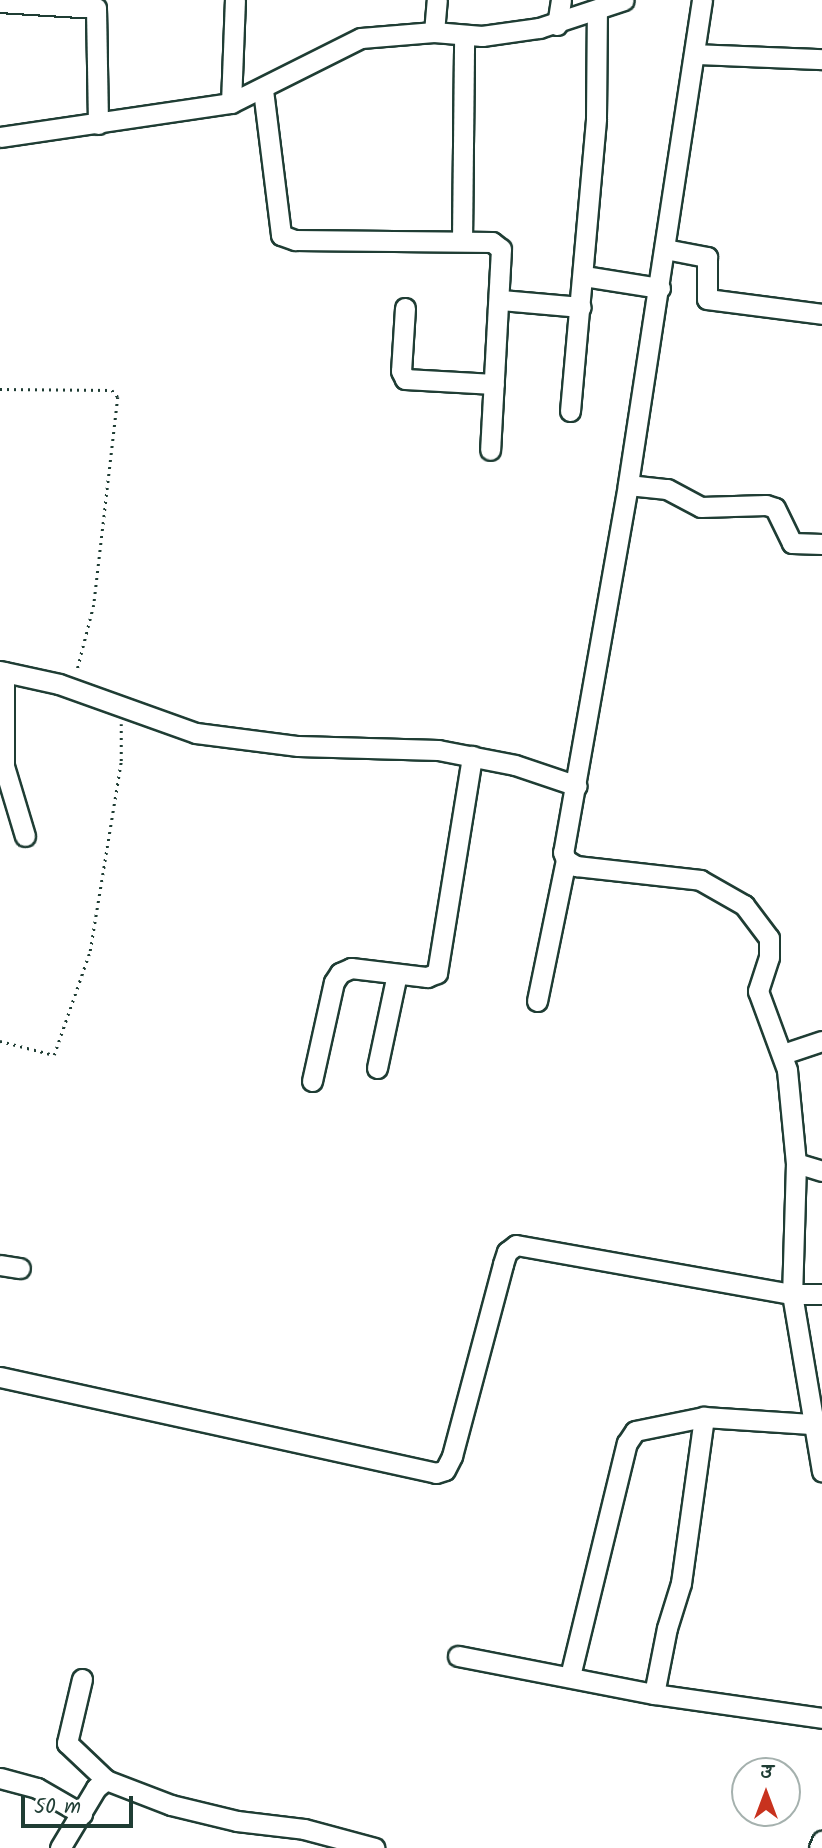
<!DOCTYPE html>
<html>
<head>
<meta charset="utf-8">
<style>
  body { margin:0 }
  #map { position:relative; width:822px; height:1848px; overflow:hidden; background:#fff; font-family:Kalam,"Playpen Sans Deva",sans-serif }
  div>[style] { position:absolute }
  .path>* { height:2.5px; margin-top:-1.25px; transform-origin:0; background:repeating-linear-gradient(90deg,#1f3d34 0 2px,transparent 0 7px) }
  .roads { filter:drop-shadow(2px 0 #1f3d34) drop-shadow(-2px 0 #1f3d34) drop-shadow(0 2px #1f3d34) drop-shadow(0 -2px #1f3d34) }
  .minor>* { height:19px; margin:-9.5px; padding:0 9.5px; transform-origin:9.5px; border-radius:9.5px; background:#fff }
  span { translate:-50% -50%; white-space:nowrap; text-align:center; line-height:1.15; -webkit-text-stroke:5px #fff; paint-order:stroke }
  .north { position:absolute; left:731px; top:1757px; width:70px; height:70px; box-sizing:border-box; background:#fff; border:2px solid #a5b1ae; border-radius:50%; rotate:0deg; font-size:19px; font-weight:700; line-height:28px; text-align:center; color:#1f3d34 }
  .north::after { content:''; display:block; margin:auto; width:24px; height:32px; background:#c8321e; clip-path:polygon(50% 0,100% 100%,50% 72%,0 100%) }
  .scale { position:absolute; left:21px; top:1796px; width:112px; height:32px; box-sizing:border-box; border:4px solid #1f3d34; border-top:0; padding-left:9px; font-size:21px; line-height:24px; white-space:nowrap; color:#1f3d34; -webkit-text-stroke:5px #fff; paint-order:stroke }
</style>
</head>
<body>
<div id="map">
  <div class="path">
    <div style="left:0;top:389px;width:112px;rotate:0.5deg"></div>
    <div style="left:112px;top:390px;width:9px;rotate:49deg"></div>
    <div style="left:118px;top:397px;width:209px;rotate:96.6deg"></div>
    <div style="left:94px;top:605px;width:68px;rotate:104.4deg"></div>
    <div style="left:0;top:1041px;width:56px;rotate:14.5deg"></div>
    <div style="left:54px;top:1055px;width:110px;rotate:-70.9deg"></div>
    <div style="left:90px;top:951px;width:193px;rotate:-80.7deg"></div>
    <div style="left:121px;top:761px;width:37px;rotate:-90deg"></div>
  </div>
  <div class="roads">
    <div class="minor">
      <div style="left:702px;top:0;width:491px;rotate:98.7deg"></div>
      <div style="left:628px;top:485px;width:373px;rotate:100deg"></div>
      <div style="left:563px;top:852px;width:9px;rotate:69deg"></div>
      <div style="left:566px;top:860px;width:12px;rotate:31deg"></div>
      <div style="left:576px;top:866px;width:125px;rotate:6.4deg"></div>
      <div style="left:700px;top:880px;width:51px;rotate:29.6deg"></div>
      <div style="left:744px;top:905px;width:41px;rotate:52.9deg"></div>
      <div style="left:769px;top:938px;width:19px;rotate:90deg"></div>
      <div style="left:769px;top:957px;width:36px;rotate:108deg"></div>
      <div style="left:758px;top:991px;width:84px;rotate:69.8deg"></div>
      <div style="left:787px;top:1070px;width:93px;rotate:84.5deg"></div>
      <div style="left:796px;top:1163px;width:131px;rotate:91.7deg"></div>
      <div style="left:792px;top:1294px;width:180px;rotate:80.4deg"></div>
      <div style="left:0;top:2px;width:96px;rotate:3.6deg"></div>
      <div style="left:96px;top:8px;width:116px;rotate:89deg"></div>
      <div style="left:557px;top:25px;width:25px;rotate:-81deg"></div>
      <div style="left:434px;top:32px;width:32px;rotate:-85deg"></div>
      <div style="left:695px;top:54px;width:127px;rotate:2.3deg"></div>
      <div style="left:263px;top:90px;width:146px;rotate:82.9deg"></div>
      <div style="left:281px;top:235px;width:15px;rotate:20deg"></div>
      <div style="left:295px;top:240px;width:197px;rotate:0.6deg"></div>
      <div style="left:492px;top:242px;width:11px;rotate:38deg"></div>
      <div style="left:501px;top:249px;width:201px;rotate:93.1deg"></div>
      <div style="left:231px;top:103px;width:103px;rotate:-87.8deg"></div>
      <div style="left:0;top:137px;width:233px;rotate:-8.4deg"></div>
      <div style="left:231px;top:103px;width:145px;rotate:-26.6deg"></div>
      <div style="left:361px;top:38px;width:73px;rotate:-4.7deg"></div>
      <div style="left:434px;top:32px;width:48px;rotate:4.8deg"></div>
      <div style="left:482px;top:36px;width:58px;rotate:-8deg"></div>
      <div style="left:539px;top:28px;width:89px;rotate:-18.2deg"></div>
      <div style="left:462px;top:241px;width:205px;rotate:-89.4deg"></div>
      <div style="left:665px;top:249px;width:43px;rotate:10.8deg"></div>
      <div style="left:707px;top:257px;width:42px;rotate:90deg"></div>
      <div style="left:707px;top:299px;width:116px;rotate:7.4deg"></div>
      <div style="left:584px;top:276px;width:77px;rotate:9deg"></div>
      <div style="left:501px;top:300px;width:80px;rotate:5deg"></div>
      <div style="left:405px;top:308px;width:63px;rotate:93.6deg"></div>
      <div style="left:401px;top:371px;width:9px;rotate:63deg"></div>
      <div style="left:405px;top:379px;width:89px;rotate:3.2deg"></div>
      <div style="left:570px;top:411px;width:294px;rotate:-84.9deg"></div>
      <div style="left:596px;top:118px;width:106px;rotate:-89.5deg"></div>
      <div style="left:628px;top:485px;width:39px;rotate:6deg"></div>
      <div style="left:667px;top:489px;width:38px;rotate:28deg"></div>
      <div style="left:701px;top:507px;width:65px;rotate:-1.8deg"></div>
      <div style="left:766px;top:505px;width:9px;rotate:18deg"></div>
      <div style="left:775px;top:508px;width:39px;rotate:64deg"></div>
      <div style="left:792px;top:543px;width:30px;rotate:2deg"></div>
      <div style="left:0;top:671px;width:60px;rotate:12.4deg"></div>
      <div style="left:59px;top:684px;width:145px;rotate:19.7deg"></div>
      <div style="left:196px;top:733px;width:103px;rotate:7.3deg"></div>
      <div style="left:298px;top:746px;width:140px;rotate:1.6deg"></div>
      <div style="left:438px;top:750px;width:78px;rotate:11deg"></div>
      <div style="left:515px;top:765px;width:65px;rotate:18.7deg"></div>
      <div style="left:4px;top:672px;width:94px;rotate:90deg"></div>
      <div style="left:4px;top:766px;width:73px;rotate:73.3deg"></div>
      <div style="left:537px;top:1001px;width:144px;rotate:-78.4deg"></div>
      <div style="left:783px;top:1054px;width:41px;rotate:-18.4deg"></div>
      <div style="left:377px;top:1068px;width:96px;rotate:-78deg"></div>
      <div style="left:312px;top:1081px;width:101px;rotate:-77.5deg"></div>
      <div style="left:334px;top:982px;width:11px;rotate:-56deg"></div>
      <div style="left:340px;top:973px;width:12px;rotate:-24deg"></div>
      <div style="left:351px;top:968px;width:77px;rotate:6.8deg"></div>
      <div style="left:427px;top:977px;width:11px;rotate:-22deg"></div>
      <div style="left:437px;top:973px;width:220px;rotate:-80.8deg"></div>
      <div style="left:796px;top:1163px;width:27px;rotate:17deg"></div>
      <div style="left:0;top:1265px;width:20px;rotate:9deg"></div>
      <div style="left:0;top:1377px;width:446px;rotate:12.4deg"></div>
      <div style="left:436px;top:1473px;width:9px;rotate:-18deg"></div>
      <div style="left:445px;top:1470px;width:16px;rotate:-63deg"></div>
      <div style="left:452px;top:1456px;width:199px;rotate:-75.1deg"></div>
      <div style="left:503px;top:1264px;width:13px;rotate:-72deg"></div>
      <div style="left:507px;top:1252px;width:11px;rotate:-38deg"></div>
      <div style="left:516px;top:1245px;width:280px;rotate:10.1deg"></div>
      <div style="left:792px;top:1294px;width:30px"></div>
      <div style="left:458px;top:1656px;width:200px;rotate:11deg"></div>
      <div style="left:654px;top:1694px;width:170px;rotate:8.1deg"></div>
      <div style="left:570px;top:1676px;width:240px;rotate:-76.3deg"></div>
      <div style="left:627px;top:1443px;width:14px;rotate:-56deg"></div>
      <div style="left:635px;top:1431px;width:70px;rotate:-11.5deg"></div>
      <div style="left:704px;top:1417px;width:107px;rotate:3.7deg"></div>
      <div style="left:82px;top:1679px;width:66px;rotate:103.2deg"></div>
      <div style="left:67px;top:1743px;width:54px;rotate:43.5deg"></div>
      <div style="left:654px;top:1694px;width:67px;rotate:-78.9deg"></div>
      <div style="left:667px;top:1628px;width:47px;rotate:-72.7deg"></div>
      <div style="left:681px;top:1583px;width:168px;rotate:-82.1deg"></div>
      <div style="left:0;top:1778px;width:38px;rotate:15deg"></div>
      <div style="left:37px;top:1788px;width:52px;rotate:30deg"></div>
      <div style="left:60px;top:1848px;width:70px;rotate:-59deg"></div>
      <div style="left:96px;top:1788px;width:13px;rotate:-39deg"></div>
      <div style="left:106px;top:1780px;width:70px;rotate:21deg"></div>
      <div style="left:171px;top:1805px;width:68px;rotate:13.6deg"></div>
      <div style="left:237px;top:1821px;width:67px;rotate:6.8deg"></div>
      <div style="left:304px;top:1829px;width:73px;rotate:15deg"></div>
      <div style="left:819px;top:1848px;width:8px;rotate:-67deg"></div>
    </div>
  </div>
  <div class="north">उ</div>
  <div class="scale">50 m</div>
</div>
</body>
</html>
